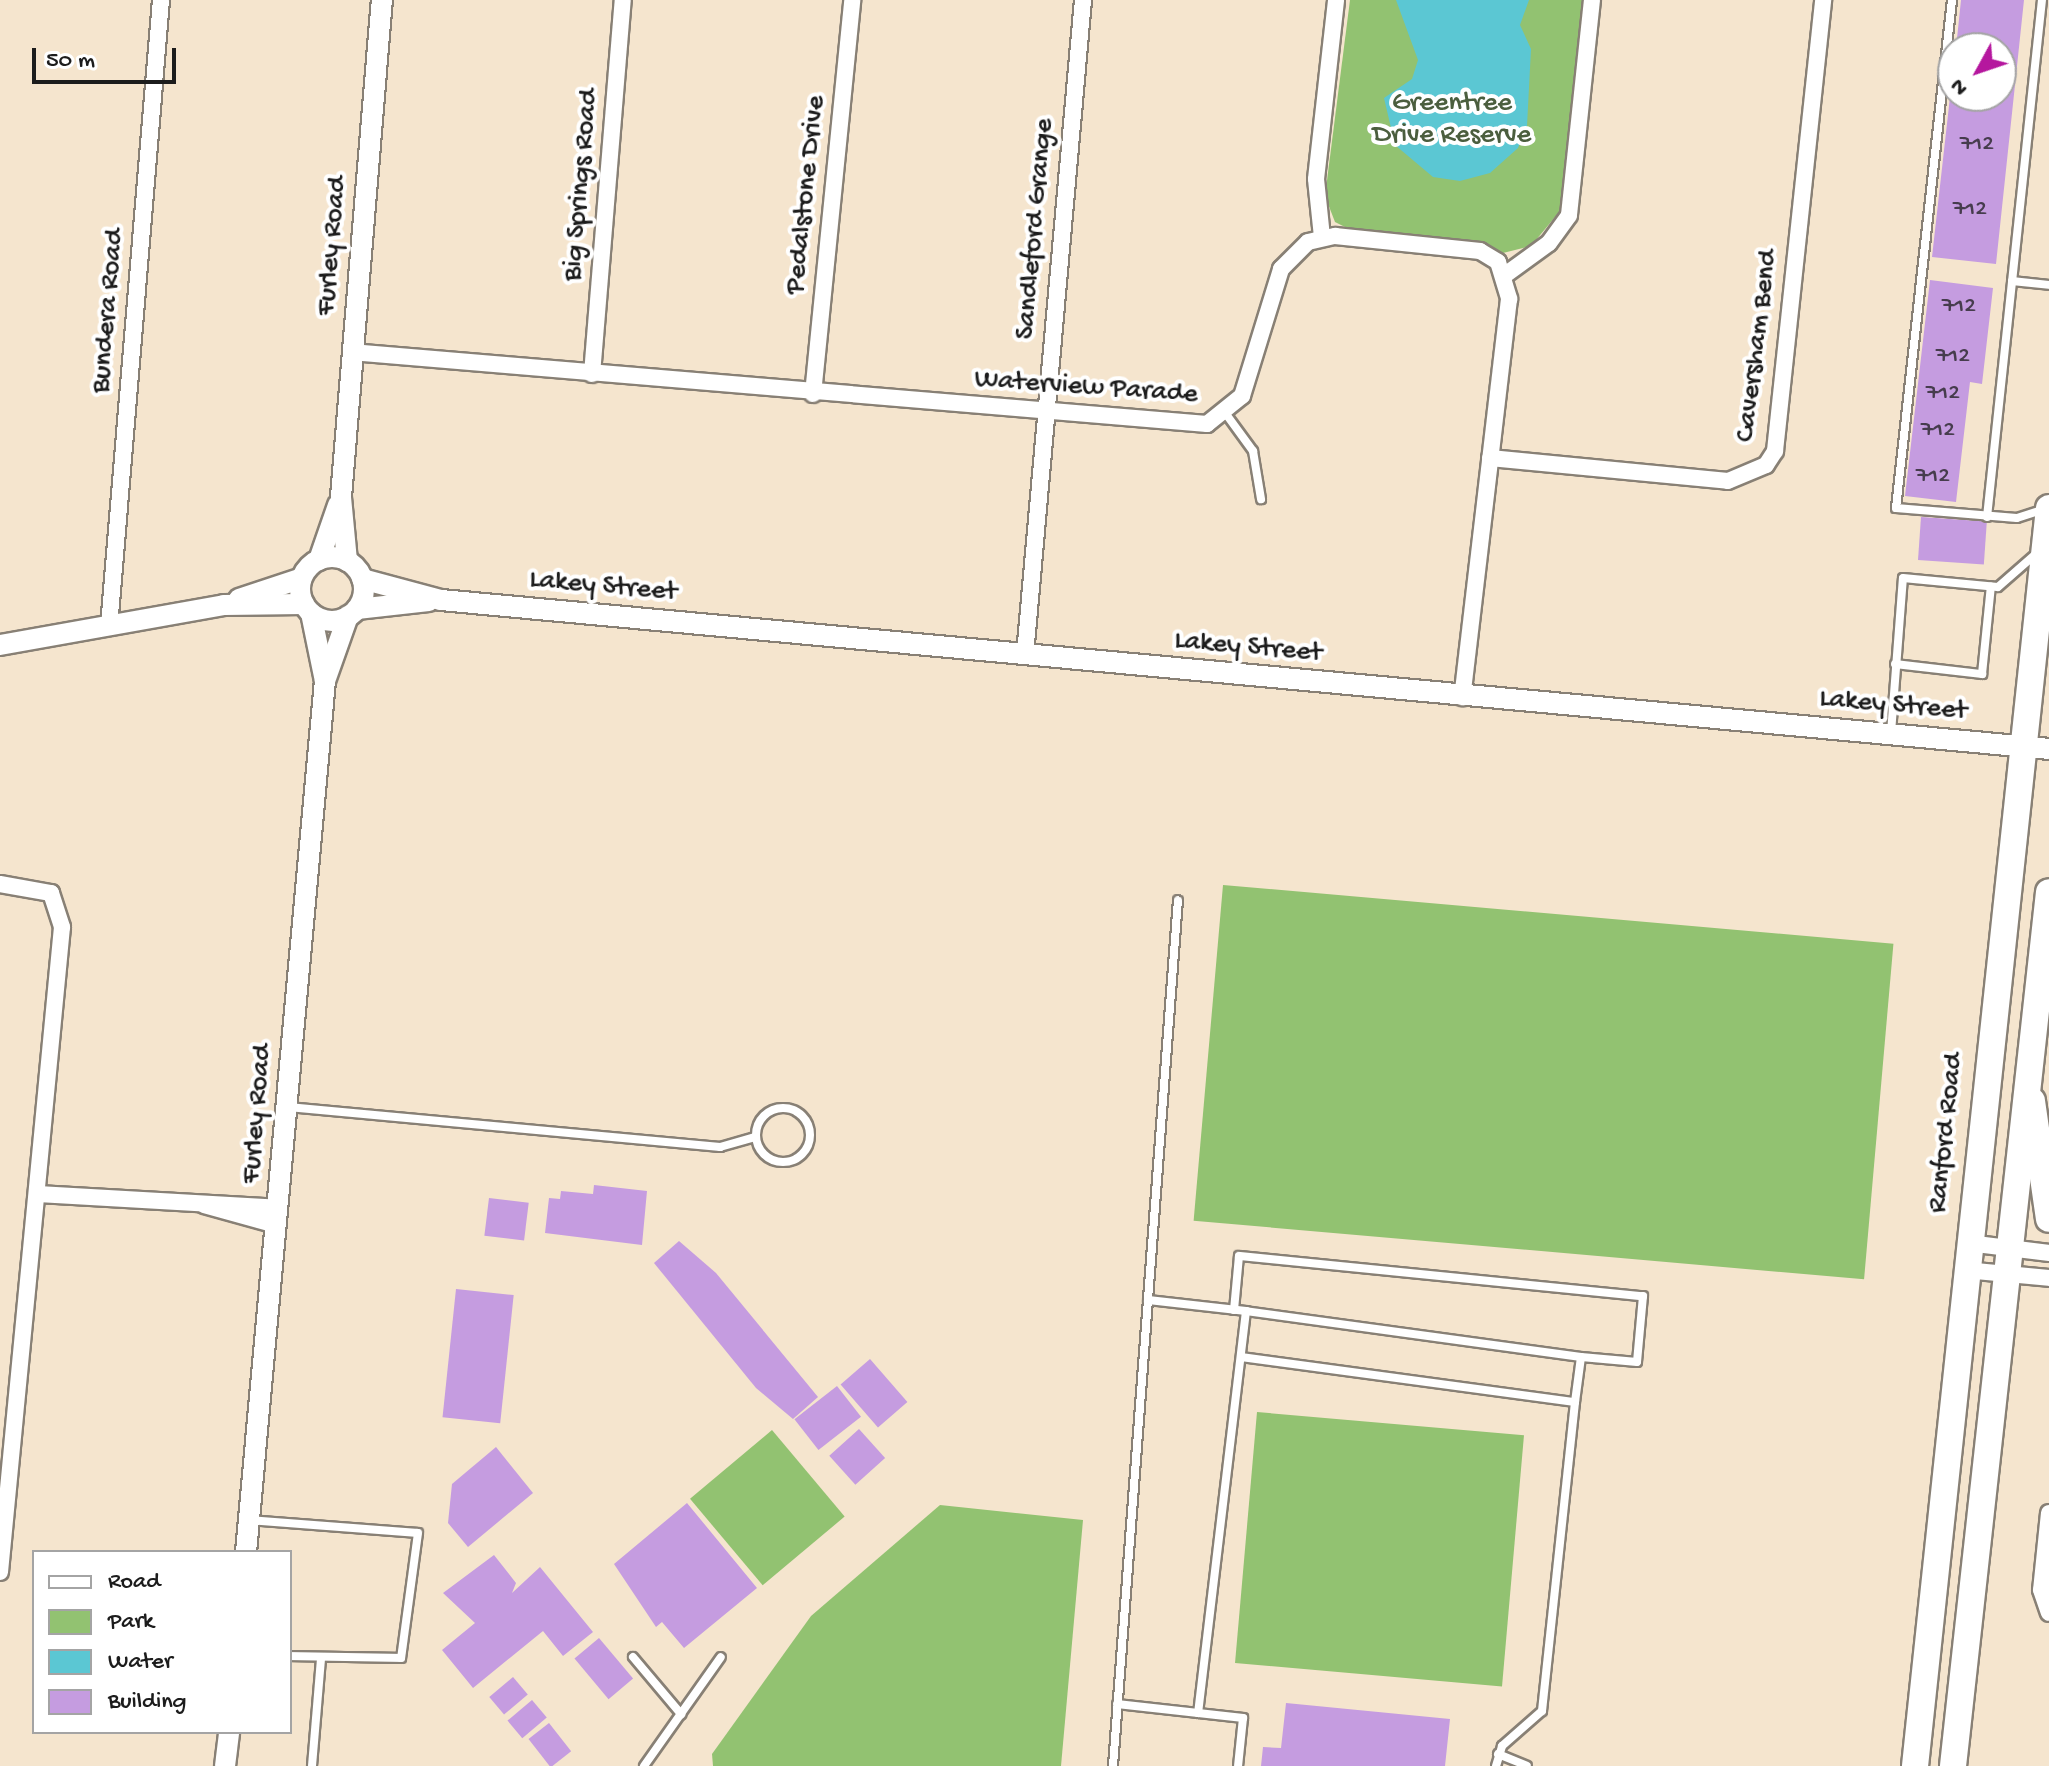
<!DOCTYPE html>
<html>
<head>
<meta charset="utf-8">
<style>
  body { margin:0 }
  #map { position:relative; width:2049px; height:1766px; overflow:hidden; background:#f5e5ce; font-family:"Gochi Hand",sans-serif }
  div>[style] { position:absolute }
  .green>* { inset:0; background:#92c271; transform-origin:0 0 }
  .water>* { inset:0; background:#5bc7d3 }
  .building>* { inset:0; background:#c59ce0; transform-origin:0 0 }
  .roads { filter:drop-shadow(2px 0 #888075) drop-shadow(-2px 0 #888075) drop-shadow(0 2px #888075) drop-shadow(0 -2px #888075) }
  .service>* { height:8px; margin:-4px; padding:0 4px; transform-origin:4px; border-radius:4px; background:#fff }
  .service>.ring { margin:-4px; padding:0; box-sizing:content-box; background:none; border:8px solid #fff; border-radius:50% }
  .minor>* { height:16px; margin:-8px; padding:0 8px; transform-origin:8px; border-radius:8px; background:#fff }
  .tertiary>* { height:20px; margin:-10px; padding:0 10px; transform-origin:10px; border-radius:10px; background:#fff }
  .tertiary>.ring { margin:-10px; padding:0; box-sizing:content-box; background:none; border:20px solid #fff; border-radius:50% }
  .primary>* { height:26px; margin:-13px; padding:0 13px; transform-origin:13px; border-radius:13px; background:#fff }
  span { translate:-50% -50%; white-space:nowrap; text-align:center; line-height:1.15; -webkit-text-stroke:8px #fff; paint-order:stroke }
  .number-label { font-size:24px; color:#463c4d }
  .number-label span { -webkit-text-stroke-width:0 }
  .park-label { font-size:28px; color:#4b5e3e }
  .street-label { font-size:28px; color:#1c1c1c }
  .legend { position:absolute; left:32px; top:1550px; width:260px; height:184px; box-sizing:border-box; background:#fff; border:2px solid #a4a4a4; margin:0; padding:10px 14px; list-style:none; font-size:24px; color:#1c1c1c }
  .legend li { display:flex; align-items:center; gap:16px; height:40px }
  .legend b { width:40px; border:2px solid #a4a4a4 }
  .north { position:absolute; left:1937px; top:32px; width:80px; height:80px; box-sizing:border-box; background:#fff; border:2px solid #a4a4a4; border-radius:50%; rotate:230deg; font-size:22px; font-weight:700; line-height:32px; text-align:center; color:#1c1c1c }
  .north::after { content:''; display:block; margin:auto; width:28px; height:36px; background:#b5179e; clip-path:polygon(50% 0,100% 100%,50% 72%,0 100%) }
  .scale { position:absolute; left:32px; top:48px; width:144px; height:36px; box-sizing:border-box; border:4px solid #1c1c1c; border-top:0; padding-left:10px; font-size:24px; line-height:28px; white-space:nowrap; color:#1c1c1c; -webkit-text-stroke:6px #fff; paint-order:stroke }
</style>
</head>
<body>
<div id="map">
  <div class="green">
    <div style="clip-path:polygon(1350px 0,1586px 0,1560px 211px,1531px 246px,1499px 254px,1353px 231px,1335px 222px,1325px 196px)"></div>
    <div style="left:1223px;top:885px;width:673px;height:337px;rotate:5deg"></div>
    <div style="left:1257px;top:1412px;width:268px;height:252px;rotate:5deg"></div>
    <div style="left:772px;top:1430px;width:113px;height:107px;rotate:50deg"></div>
    <div style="clip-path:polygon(940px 1505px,1083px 1520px,1061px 1766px,713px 1766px,712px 1754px,811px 1616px)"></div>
  </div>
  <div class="water">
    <div style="clip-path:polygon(1396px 0,1529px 0,1520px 25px,1531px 49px,1527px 126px,1518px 148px,1490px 173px,1460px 181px,1433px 177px,1395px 145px,1384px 98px,1412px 79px,1418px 60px)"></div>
  </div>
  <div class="building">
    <div style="clip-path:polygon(1961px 0,2024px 0,1996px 264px,1932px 257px,1951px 88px,1953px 96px,2001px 96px,2001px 48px,1956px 48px)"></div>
    <div style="clip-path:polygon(1930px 280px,1993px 288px,1982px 384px,1970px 382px,1956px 502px,1905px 496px)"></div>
    <div style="left:1921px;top:517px;width:66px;height:43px;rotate:4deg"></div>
    <div style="clip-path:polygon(594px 1185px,647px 1191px,642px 1245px,545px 1233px,549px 1198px,560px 1199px,561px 1191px,593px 1194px)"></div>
    <div style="left:489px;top:1198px;width:40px;height:38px;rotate:7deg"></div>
    <div style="clip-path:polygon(679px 1241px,716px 1273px,818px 1397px,793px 1419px,756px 1388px,654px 1263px)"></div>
    <div style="left:456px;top:1289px;width:58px;height:129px;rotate:6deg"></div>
    <div style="left:870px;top:1359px;width:57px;height:39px;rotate:49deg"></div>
    <div style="left:837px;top:1386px;width:39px;height:54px;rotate:52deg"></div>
    <div style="left:859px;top:1429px;width:39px;height:40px;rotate:48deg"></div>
    <div style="clip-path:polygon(496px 1447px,533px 1493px,468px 1547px,448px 1523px,452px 1484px)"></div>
    <div style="clip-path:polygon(687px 1503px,757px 1588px,684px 1648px,662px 1622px,656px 1627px,614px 1564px)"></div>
    <div style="clip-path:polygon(494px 1555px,516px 1583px,512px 1593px,540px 1567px,593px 1632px,563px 1656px,543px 1631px,473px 1688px,442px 1650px,475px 1623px,443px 1593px)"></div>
    <div style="left:599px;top:1638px;width:53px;height:32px;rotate:50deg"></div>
    <div style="left:513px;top:1677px;width:23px;height:31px;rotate:50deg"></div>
    <div style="left:532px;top:1700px;width:23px;height:32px;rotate:50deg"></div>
    <div style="clip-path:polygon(1286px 1703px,1450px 1719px,1445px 1766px,1261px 1766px,1263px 1747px,1281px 1748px)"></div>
    <div style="left:549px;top:1723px;width:36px;height:26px;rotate:52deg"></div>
  </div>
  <div class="roads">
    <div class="service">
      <div style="left:1952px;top:0;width:511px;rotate:96.29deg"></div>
      <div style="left:1896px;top:508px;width:121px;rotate:4.7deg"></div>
      <div style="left:2017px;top:518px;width:26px;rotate:-18deg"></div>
      <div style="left:2012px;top:281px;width:37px;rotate:6deg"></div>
      <div style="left:1226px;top:414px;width:46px;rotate:53.9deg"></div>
      <div style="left:1253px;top:451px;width:49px;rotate:80.5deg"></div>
      <div style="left:1987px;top:517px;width:520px;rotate:-83.93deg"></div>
      <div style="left:1895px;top:664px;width:88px;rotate:6.6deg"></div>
      <div style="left:1982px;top:674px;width:88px;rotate:-84.2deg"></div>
      <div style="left:1891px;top:733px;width:155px;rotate:-85.6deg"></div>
      <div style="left:1903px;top:578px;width:95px;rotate:5.4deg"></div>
      <div style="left:1998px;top:587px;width:52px;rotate:-41.1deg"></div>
      <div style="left:288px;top:1107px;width:434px;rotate:5.3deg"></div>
      <div style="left:720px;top:1147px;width:37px;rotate:-16deg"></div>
      <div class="ring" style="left:756px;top:1108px;width:46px;height:46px"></div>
      <div style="left:1148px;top:1300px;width:99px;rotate:6.4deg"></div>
      <div style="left:1246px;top:1311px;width:405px;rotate:96.8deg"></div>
      <div style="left:1234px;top:1310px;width:54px;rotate:-84.7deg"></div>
      <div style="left:1239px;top:1256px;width:406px;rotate:5.7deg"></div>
      <div style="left:1643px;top:1296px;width:66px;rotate:95.2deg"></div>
      <div style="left:1637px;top:1362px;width:56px;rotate:-174.9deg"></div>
      <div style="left:1241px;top:1357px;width:337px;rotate:7.7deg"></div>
      <div style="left:1575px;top:1402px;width:45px;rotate:-82.4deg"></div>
      <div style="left:1581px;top:1357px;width:338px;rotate:-172.2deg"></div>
      <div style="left:249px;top:1520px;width:169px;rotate:4.4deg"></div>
      <div style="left:418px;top:1533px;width:126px;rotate:97.7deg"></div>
      <div style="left:401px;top:1658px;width:111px;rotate:-179deg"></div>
      <div style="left:633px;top:1657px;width:75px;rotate:49.9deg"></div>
      <div style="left:1117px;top:1704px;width:127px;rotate:6.3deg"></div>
      <div style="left:1243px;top:1718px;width:48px;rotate:95.9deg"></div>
      <div style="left:1498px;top:1754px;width:31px;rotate:22deg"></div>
      <div style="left:312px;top:1766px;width:108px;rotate:-85.2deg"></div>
      <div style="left:644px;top:1766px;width:133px;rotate:-54.8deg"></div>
      <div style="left:1113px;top:1766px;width:868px;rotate:-85.71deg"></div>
      <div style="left:1496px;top:1766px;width:21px;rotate:-73deg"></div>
      <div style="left:1502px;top:1746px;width:53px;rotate:-41.2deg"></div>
      <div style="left:1542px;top:1711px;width:311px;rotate:-83.9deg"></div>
    </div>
    <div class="minor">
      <div style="left:1322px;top:237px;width:58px;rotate:-95.9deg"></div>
      <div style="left:1316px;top:179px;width:180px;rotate:-83.6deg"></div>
      <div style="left:1505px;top:275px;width:54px;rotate:-36deg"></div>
      <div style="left:1549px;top:243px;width:34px;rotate:-54deg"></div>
      <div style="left:1569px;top:215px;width:216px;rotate:-83.9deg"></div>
      <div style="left:351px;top:352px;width:859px;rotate:4.81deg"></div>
      <div style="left:1207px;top:424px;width:45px;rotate:-38.7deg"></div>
      <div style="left:1242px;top:396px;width:133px;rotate:-72.9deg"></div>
      <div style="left:1281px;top:269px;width:38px;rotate:-45deg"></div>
      <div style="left:1308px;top:242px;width:28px;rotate:-13deg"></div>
      <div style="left:1335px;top:236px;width:146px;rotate:5.9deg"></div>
      <div style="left:1480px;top:251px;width:21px;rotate:31deg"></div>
      <div style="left:1498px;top:262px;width:39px;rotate:73deg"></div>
      <div style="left:1509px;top:299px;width:401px;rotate:96.7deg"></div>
      <div style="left:592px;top:374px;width:375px;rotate:-85.3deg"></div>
      <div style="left:813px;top:394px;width:396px;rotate:-84.3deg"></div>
      <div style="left:1490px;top:458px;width:239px;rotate:5.5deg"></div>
      <div style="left:1728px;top:481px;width:41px;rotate:-22.8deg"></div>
      <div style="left:1766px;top:465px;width:17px;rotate:-57deg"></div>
      <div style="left:1775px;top:451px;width:454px;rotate:-83.9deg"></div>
      <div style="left:109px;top:627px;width:629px;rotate:-85.26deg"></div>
      <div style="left:1025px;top:655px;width:658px;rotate:-84.94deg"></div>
      <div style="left:0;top:884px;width:52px;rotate:10deg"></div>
      <div style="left:51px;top:893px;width:36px;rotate:72deg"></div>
      <div style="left:62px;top:927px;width:648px;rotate:95.49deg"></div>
      <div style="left:38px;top:1194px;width:240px;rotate:3.3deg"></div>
      <div style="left:204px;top:1205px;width:75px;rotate:15.5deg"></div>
      <div style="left:1968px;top:1243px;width:82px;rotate:7deg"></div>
      <div style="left:1965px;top:1270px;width:84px;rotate:5.4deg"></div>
      <div style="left:2049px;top:1513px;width:77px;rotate:95.9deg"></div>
      <div style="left:2041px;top:1590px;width:24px;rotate:71deg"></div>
    </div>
    <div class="tertiary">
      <div class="ring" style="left:300px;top:557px;width:44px;height:44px"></div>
      <div style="left:319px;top:560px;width:58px;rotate:-70.9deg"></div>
      <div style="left:347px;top:561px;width:64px;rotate:-95.4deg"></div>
      <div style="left:341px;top:497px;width:499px;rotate:-85.3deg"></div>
      <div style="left:362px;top:579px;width:82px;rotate:14.9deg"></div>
      <div style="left:441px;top:600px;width:1615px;rotate:5.29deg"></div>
      <div style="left:239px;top:599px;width:66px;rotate:-18.4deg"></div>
      <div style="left:357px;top:609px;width:72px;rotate:-6.3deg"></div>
      <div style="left:311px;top:613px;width:69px;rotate:78.4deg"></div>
      <div style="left:0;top:645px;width:228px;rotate:-10.1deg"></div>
      <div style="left:224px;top:605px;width:80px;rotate:-0.7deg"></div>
      <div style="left:246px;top:1552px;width:875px;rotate:-84.82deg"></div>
      <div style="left:325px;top:681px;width:69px;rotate:-70.5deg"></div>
      <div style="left:225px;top:1766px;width:34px;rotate:-83deg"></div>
    </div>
    <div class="primary">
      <div style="left:2032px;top:1101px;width:119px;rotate:81.8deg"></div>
      <div style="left:1915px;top:1766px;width:1265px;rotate:-83.92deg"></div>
      <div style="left:1953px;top:1766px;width:879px;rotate:-83.73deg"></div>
    </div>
  </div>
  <div class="number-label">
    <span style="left:1977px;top:145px">712</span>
    <span style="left:1970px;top:210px">712</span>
    <span style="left:1959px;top:307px">712</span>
    <span style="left:1953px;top:357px">712</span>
    <span style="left:1943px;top:394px">712</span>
    <span style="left:1938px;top:431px">712</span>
    <span style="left:1933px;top:477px">712</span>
  </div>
  <div class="park-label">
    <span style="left:1452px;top:120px">Greentree<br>Drive Reserve</span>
  </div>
  <div class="street-label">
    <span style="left:582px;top:185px;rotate:-85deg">Big Springs Road</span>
    <span style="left:807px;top:195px;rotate:-84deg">Pedalstone Drive</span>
    <span style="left:1036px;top:229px;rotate:-85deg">Sandleford Grange</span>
    <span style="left:333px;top:246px;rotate:-85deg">Furley Road</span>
    <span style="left:109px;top:311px;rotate:-85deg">Bundera Road</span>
    <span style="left:1758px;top:346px;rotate:-83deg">Caversham Bend</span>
    <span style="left:1086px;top:388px;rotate:4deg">Waterview Parade</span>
    <span style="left:603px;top:587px;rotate:5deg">Lakey Street</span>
    <span style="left:1248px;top:648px;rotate:5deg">Lakey Street</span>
    <span style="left:1893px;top:706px;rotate:5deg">Lakey Street</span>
    <span style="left:258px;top:1114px;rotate:-85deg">Furley Road</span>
    <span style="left:1947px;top:1133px;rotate:-84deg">Ranford Road</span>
  </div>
  <ul class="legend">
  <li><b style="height:10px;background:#fff"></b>Road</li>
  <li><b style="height:22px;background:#92c271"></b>Park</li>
  <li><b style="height:22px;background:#5bc7d3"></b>Water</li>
  <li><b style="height:22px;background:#c59ce0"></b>Building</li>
  </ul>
  <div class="north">N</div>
  <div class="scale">50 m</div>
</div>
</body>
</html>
